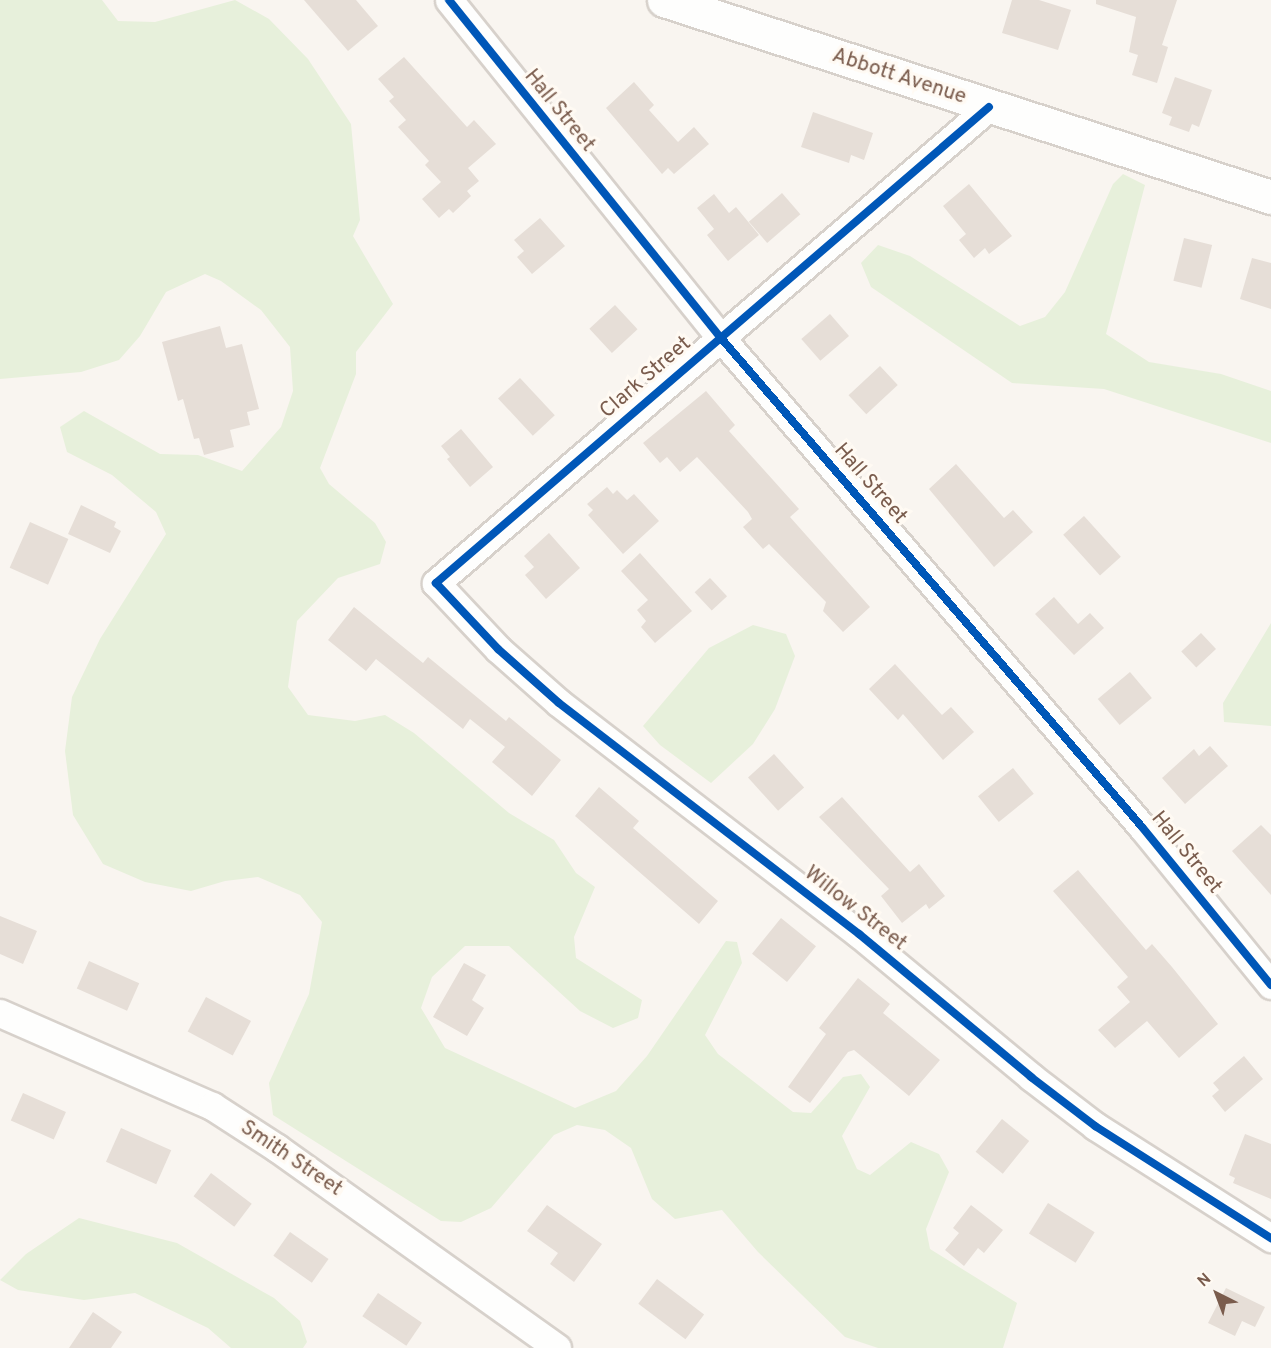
<!DOCTYPE html>
<html>
<head>
<meta charset="utf-8">
<style>
  body { margin:0 }
  #map { position:relative; width:1271px; height:1348px; overflow:hidden; background:#f9f5f0; font-family:Overpass,sans-serif }
  div>[style] { position:absolute }
  .green>* { inset:0; background:#e7f0db }
  .building>* { inset:0; background:#e6ded7; transform-origin:0 0 }
  .roads { filter:drop-shadow(2px 0 #d7d1cb) drop-shadow(-2px 0 #d7d1cb) drop-shadow(0 2px #d7d1cb) drop-shadow(0 -2px #d7d1cb) }
  .street>* { height:27px; margin:-13.5px; padding:0 13.5px; transform-origin:13.5px; border-radius:13.5px; background:#fefefd }
  .secondary>* { height:33px; margin:-16.5px; padding:0 16.5px; transform-origin:16.5px; border-radius:16.5px; background:#fefefd }
  .cycleway>* { height:8px; margin:-4px; padding:0 4px; transform-origin:4px; border-radius:4px; background:#0057b8 }
  span { translate:-50% -50%; white-space:nowrap; text-align:center; line-height:1.15; -webkit-text-stroke:6px #fffaf3; paint-order:stroke }
  .street-label { font-size:21px; color:#7a5c4d }
  .north { position:absolute; left:1187px; top:1264px; width:60px; height:60px; -webkit-text-stroke:4px #fffaf3; paint-order:stroke; rotate:318deg; font-size:16px; font-weight:700; line-height:24px; text-align:center; color:#7a5c4d }
  .north::after { content:''; display:block; margin:auto; width:21px; height:27px; background:#7a5c4d; clip-path:polygon(50% 0,100% 100%,50% 72%,0 100%) }
</style>
</head>
<body>
<div id="map">
  <div class="green">
    <div style="clip-path:polygon(0 0,102px 0,118px 21px,155px 22px,235px 0,269px 19px,308px 59px,351px 124px,360px 220px,353px 236px,393px 304px,356px 352px,356px 374px,320px 468px,329px 484px,375px 523px,386px 542px,380px 564px,338px 578px,297px 621px,288px 687px,308px 715px,355px 721px,385px 715px,414px 733px,509px 813px,554px 840px,576px 873px,595px 887px,574px 937px,576px 958px,642px 1000px,638px 1018px,613px 1028px,580px 1011px,509px 946px,465px 946px,432px 977px,421px 1008px,445px 1048px,575px 1108px,616px 1091px,647px 1056px,726px 941px,737px 942px,742px 963px,705px 1035px,718px 1054px,793px 1112px,811px 1113px,843px 1077px,861px 1074px,870px 1087px,842px 1136px,857px 1169px,870px 1175px,911px 1142px,939px 1154px,949px 1172px,926px 1229px,930px 1249px,1017px 1303px,1003px 1348px,878px 1348px,845px 1337px,758px 1252px,722px 1210px,675px 1219px,652px 1199px,631px 1148px,605px 1130px,577px 1125px,554px 1135px,491px 1208px,461px 1222px,441px 1221px,273px 1115px,269px 1083px,309px 994px,322px 922px,300px 895px,258px 877px,225px 881px,191px 891px,145px 882px,103px 864px,73px 815px,65px 751px,72px 697px,100px 639px,166px 534px,156px 512px,112px 475px,67px 452px,60px 427px,84px 411px,160px 454px,198px 455px,242px 471px,281px 427px,293px 391px,290px 347px,261px 310px,221px 281px,205px 274px,166px 292px,140px 336px,119px 360px,81px 372px,0 379px)"></div>
    <div style="clip-path:polygon(1123px 174px,1145px 185px,1106px 334px,1149px 362px,1221px 374px,1271px 391px,1271px 443px,1104px 389px,1012px 383px,871px 287px,861px 263px,878px 245px,910px 256px,1020px 326px,1045px 317px,1065px 292px,1113px 184px)"></div>
    <div style="clip-path:polygon(1271px 623px,1271px 726px,1224px 722px,1223px 703px)"></div>
    <div style="clip-path:polygon(753px 625px,786px 634px,795px 656px,775px 709px,753px 744px,711px 783px,660px 745px,643px 726px,709px 648px)"></div>
    <div style="clip-path:polygon(79px 1218px,177px 1243px,274px 1298px,300px 1321px,307px 1342px,303px 1348px,231px 1348px,208px 1328px,135px 1293px,84px 1300px,18px 1290px,0 1280px,26px 1254px)"></div>
  </div>
  <div class="building">
    <div style="clip-path:polygon(304px 0,356px 0,378px 26px,348px 51px)"></div>
    <div style="clip-path:polygon(1012px 0,1039px 0,1071px 10px,1058px 50px,1002px 33px)"></div>
    <div style="clip-path:polygon(1096px 0,1177px 0,1162px 45px,1168px 47px,1157px 83px,1132px 75px,1138px 55px,1129px 52px,1136px 17px,1096px 4px)"></div>
    <div style="clip-path:polygon(404px 57px,467px 127px,474px 120px,496px 144px,468px 168px,479px 181px,467px 191px,471px 196px,453px 213px,449px 209px,439px 218px,422px 199px,441px 182px,425px 165px,429px 161px,398px 127px,406px 120px,389px 101px,394px 97px,378px 79px)"></div>
    <div style="clip-path:polygon(1175px 77px,1212px 90px,1199px 127px,1192px 124px,1189px 132px,1169px 125px,1172px 117px,1162px 113px)"></div>
    <div style="clip-path:polygon(634px 82px,654px 105px,649px 110px,678px 142px,694px 127px,709px 144px,674px 174px,668px 168px,662px 174px,606px 108px)"></div>
    <div style="clip-path:polygon(813px 112px,873px 133px,864px 160px,851px 155px,849px 163px,801px 147px)"></div>
    <div style="clip-path:polygon(969px 184px,1012px 236px,989px 254px,985px 248px,974px 258px,959px 240px,966px 234px,943px 206px)"></div>
    <div style="left:782px;top:193px;width:28px;height:44px;rotate:49deg"></div>
    <div style="clip-path:polygon(714px 194px,729px 213px,736px 207px,759px 235px,728px 261px,707px 235px,714px 229px,697px 208px)"></div>
    <div style="clip-path:polygon(540px 218px,565px 246px,532px 274px,517px 257px,524px 251px,514px 240px)"></div>
    <div style="left:1184px;top:238px;width:29px;height:44px;rotate:14deg"></div>
    <div style="clip-path:polygon(1252px 258px,1271px 263px,1271px 309px,1240px 299px)"></div>
    <div style="left:615px;top:305px;width:33px;height:35px;rotate:47deg"></div>
    <div style="left:830px;top:314px;width:29px;height:38px;rotate:49deg"></div>
    <div style="clip-path:polygon(220px 326px,226px 348px,242px 344px,259px 409px,247px 412px,250px 425px,230px 430px,234px 447px,204px 455px,199px 438px,194px 439px,183px 399px,178px 401px,162px 342px)"></div>
    <div style="left:880px;top:366px;width:26px;height:43px;rotate:47deg"></div>
    <div style="left:520px;top:378px;width:51px;height:30px;rotate:47deg"></div>
    <div style="clip-path:polygon(706px 391px,735px 425px,729px 431px,799px 509px,790px 517px,870px 607px,843px 632px,823px 611px,826px 602px,769px 544px,763px 549px,743px 527px,752px 519px,748px 512px,697px 457px,680px 472px,667px 457px,660px 463px,643px 443px)"></div>
    <div style="clip-path:polygon(461px 429px,493px 467px,470px 487px,447px 459px,450px 457px,441px 446px)"></div>
    <div style="clip-path:polygon(956px 464px,1004px 518px,1013px 510px,1033px 532px,994px 567px,929px 489px)"></div>
    <div style="clip-path:polygon(607px 487px,613px 494px,617px 490px,627px 500px,634px 494px,659px 521px,623px 554px,588px 515px,593px 510px,587px 504px)"></div>
    <div style="clip-path:polygon(81px 505px,116px 522px,114px 527px,121px 531px,110px 553px,68px 534px)"></div>
    <div style="left:1084px;top:516px;width:55px;height:28px;rotate:48deg"></div>
    <div style="left:30px;top:522px;width:42px;height:50px;rotate:24deg"></div>
    <div style="clip-path:polygon(549px 533px,580px 568px,546px 599px,525px 575px,534px 567px,524px 556px)"></div>
    <div style="clip-path:polygon(640px 553px,692px 611px,655px 643px,641px 627px,646px 621px,637px 610px,648px 600px,621px 571px)"></div>
    <div style="left:710px;top:578px;width:25px;height:21px;rotate:47deg"></div>
    <div style="clip-path:polygon(1054px 597px,1078px 624px,1090px 613px,1104px 628px,1074px 655px,1035px 614px)"></div>
    <div style="clip-path:polygon(354px 607px,423px 663px,428px 657px,506px 721px,509px 717px,561px 760px,532px 796px,492px 762px,505px 747px,470px 719px,463px 729px,376px 659px,366px 671px,328px 640px)"></div>
    <div style="left:1201px;top:633px;width:22px;height:27px;rotate:47deg"></div>
    <div style="clip-path:polygon(895px 664px,942px 715px,951px 707px,974px 732px,943px 760px,903px 714px,898px 720px,869px 689px)"></div>
    <div style="left:1130px;top:672px;width:34px;height:42px;rotate:50deg"></div>
    <div style="clip-path:polygon(1210px 746px,1228px 766px,1185px 804px,1162px 778px,1194px 749px,1199px 756px)"></div>
    <div style="left:774px;top:754px;width:45px;height:35px;rotate:48deg"></div>
    <div style="left:1013px;top:768px;width:33px;height:45px;rotate:51deg"></div>
    <div style="clip-path:polygon(599px 787px,639px 821px,633px 828px,718px 901px,699px 924px,575px 816px)"></div>
    <div style="clip-path:polygon(842px 797px,910px 872px,919px 864px,945px 896px,929px 909px,926px 904px,902px 923px,881px 896px,889px 889px,819px 817px)"></div>
    <div style="clip-path:polygon(1261px 825px,1271px 835px,1271px 895px,1232px 851px)"></div>
    <div style="clip-path:polygon(1078px 870px,1146px 950px,1152px 944px,1172px 967px,1218px 1024px,1179px 1058px,1147px 1021px,1115px 1048px,1098px 1030px,1130px 1002px,1117px 987px,1128px 977px,1053px 891px)"></div>
    <div style="clip-path:polygon(0 916px,37px 931px,23px 964px,0 954px)"></div>
    <div style="left:781px;top:918px;width:45px;height:46px;rotate:39deg"></div>
    <div style="left:89px;top:961px;width:55px;height:30px;rotate:24deg"></div>
    <div style="clip-path:polygon(464px 963px,486px 975px,472px 1000px,484px 1008px,467px 1036px,433px 1017px)"></div>
    <div style="clip-path:polygon(858px 978px,890px 1004px,883px 1013px,940px 1060px,909px 1096px,854px 1050px,848px 1052px,810px 1103px,788px 1087px,826px 1034px,819px 1028px)"></div>
    <div style="left:206px;top:997px;width:51px;height:39px;rotate:28deg"></div>
    <div style="clip-path:polygon(1244px 1056px,1263px 1079px,1225px 1112px,1212px 1096px,1219px 1090px,1213px 1083px)"></div>
    <div style="left:23px;top:1093px;width:47px;height:30px;rotate:24deg"></div>
    <div style="left:1002px;top:1119px;width:35px;height:42px;rotate:39deg"></div>
    <div style="left:121px;top:1128px;width:55px;height:37px;rotate:24deg"></div>
    <div style="clip-path:polygon(1245px 1134px,1271px 1144px,1271px 1199px,1233px 1183px,1235px 1178px,1229px 1175px)"></div>
    <div style="left:211px;top:1173px;width:51px;height:29px;rotate:37deg"></div>
    <div style="left:1048px;top:1203px;width:55px;height:36px;rotate:32deg"></div>
    <div style="clip-path:polygon(547px 1205px,602px 1244px,574px 1282px,550px 1264px,558px 1253px,527px 1231px)"></div>
    <div style="clip-path:polygon(971px 1205px,1003px 1230px,984px 1253px,978px 1248px,964px 1266px,945px 1250px,959px 1233px,953px 1228px)"></div>
    <div style="left:290px;top:1232px;width:47px;height:29px;rotate:35deg"></div>
    <div style="left:657px;top:1279px;width:59px;height:31px;rotate:37deg"></div>
    <div style="clip-path:polygon(1226px 1288px,1265px 1307px,1255px 1327px,1242px 1321px,1235px 1336px,1208px 1323px)"></div>
    <div style="left:378px;top:1293px;width:53px;height:28px;rotate:34deg"></div>
    <div style="clip-path:polygon(93px 1312px,122px 1332px,111px 1348px,69px 1348px)"></div>
  </div>
  <div class="roads">
    <div class="street">
      <div style="left:449px;top:0;width:434px;rotate:51.2deg"></div>
      <div style="left:721px;top:338px;width:645px;rotate:49.27deg"></div>
      <div style="left:1142px;top:827px;width:204px;rotate:50.8deg"></div>
      <div style="left:989px;top:107px;width:730px;rotate:139.28deg"></div>
      <div style="left:436px;top:583px;width:91px;rotate:46.8deg"></div>
      <div style="left:498px;top:649px;width:81px;rotate:41.5deg"></div>
      <div style="left:559px;top:703px;width:379px;rotate:37.6deg"></div>
      <div style="left:859px;top:934px;width:224px;rotate:39.7deg"></div>
      <div style="left:1031px;top:1077px;width:81px;rotate:37.4deg"></div>
      <div style="left:1095px;top:1126px;width:209px;rotate:32.5deg"></div>
      <div style="left:0;top:1013px;width:232px;rotate:23.7deg"></div>
      <div style="left:212px;top:1106px;width:77px;rotate:32.9deg"></div>
      <div style="left:277px;top:1148px;width:344px;rotate:35.5deg"></div>
    </div>
    <div class="secondary">
      <div style="left:664px;top:0;width:638px;rotate:17.98deg"></div>
    </div>
  </div>
  <div class="cycleway">
    <div style="left:449px;top:0;width:434px;rotate:51.2deg"></div>
    <div style="left:721px;top:338px;width:645px;rotate:49.27deg"></div>
    <div style="left:1142px;top:827px;width:204px;rotate:50.8deg"></div>
    <div style="left:989px;top:107px;width:730px;rotate:139.28deg"></div>
    <div style="left:436px;top:583px;width:91px;rotate:46.8deg"></div>
    <div style="left:498px;top:649px;width:81px;rotate:41.5deg"></div>
    <div style="left:559px;top:703px;width:379px;rotate:37.6deg"></div>
    <div style="left:859px;top:934px;width:224px;rotate:39.7deg"></div>
    <div style="left:1031px;top:1077px;width:81px;rotate:37.4deg"></div>
    <div style="left:1095px;top:1126px;width:209px;rotate:32.5deg"></div>
  </div>
  <div class="street-label">
    <span style="left:899px;top:77px;rotate:18deg">Abbott Avenue</span>
    <span style="left:559px;top:111px;rotate:51deg">Hall Street</span>
    <span style="left:646px;top:378px;rotate:-41deg">Clark Street</span>
    <span style="left:870px;top:484px;rotate:49deg">Hall Street</span>
    <span style="left:1186px;top:853px;rotate:51deg">Hall Street</span>
    <span style="left:855px;top:909px;rotate:38deg">Willow Street</span>
    <span style="left:291px;top:1159px;rotate:34deg">Smith Street</span>
  </div>
  <div class="north">N</div>
</div>
</body>
</html>
